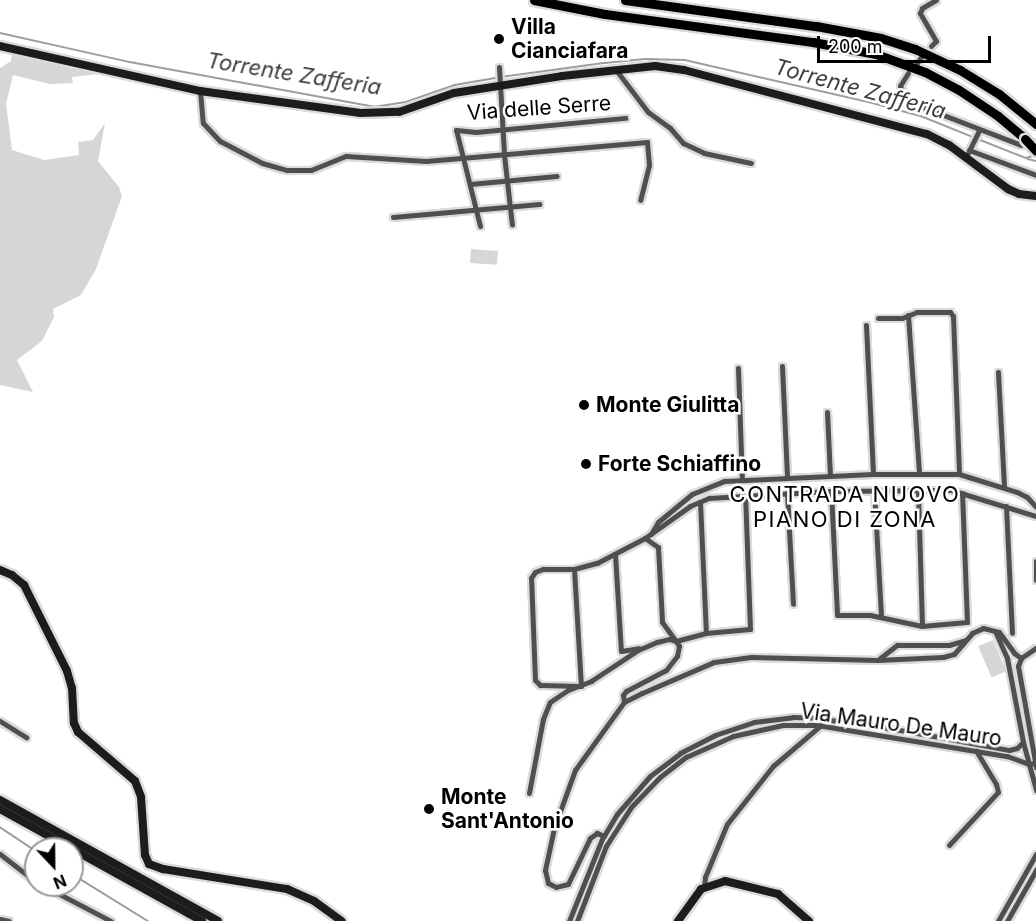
<!DOCTYPE html>
<html>
<head>
<meta charset="utf-8">
<style>
  body { margin:0 }
  #map { position:relative; width:1036px; height:921px; overflow:hidden; background:#fff; font-family:Inter,sans-serif }
  div>[style] { position:absolute }
  .green>* { inset:0; background:#d6d6d6; transform-origin:0 0 }
  .stream>* { height:1.5px; margin:-0.75px; padding:0 0.75px; transform-origin:0.75px; border-radius:0.75px; background:#9d9d9d }
  .roads { filter:drop-shadow(2px 0 #dbdbdb) drop-shadow(-2px 0 #dbdbdb) drop-shadow(0 2px #dbdbdb) drop-shadow(0 -2px #dbdbdb) }
  .street>* { height:5px; margin:-2.5px; padding:0 2.5px; transform-origin:2.5px; border-radius:2.5px; background:#4f4f4f }
  .secondary>* { height:8px; margin:-4px; padding:0 4px; transform-origin:4px; border-radius:4px; background:#1c1c1c }
  .highway>* { height:9px; margin:-4.5px; padding:0 4.5px; transform-origin:4.5px; border-radius:4.5px; background:#000 }
  .bridges { filter:drop-shadow(2px 0 #dbdbdb) drop-shadow(-2px 0 #dbdbdb) drop-shadow(0 2px #dbdbdb) drop-shadow(0 -2px #dbdbdb) }
  .highway-bridge>* { height:9px; margin:-4.5px; padding:0 4.5px; transform-origin:4.5px; border-radius:4.5px; background:#000 }
  .dots>* { width:16px; height:16px; translate:-50% -50%; box-sizing:border-box; border:3px solid #fff; border-radius:50% }
  span { translate:-50% -50%; white-space:nowrap; text-align:center; line-height:1.15; -webkit-text-stroke:5px #fff; paint-order:stroke }
  .poi-label { font-size:21px; color:#000; font-weight:700 }
  .left { translate:0 -50%; text-align:left }
  .street-label { font-size:21px; color:#000 }
  .water-label { font-size:22px; color:#3e3e3e; font-style:italic }
  .neighbourhood-label { font-size:22px; color:#000; letter-spacing:1.5px }
  .north { position:absolute; left:24px; top:837px; width:60px; height:60px; box-sizing:border-box; background:#fff; border:2px solid #999; border-radius:50%; rotate:158deg; font-size:16px; font-weight:700; line-height:24px; text-align:center; color:#000 }
  .north::after { content:''; display:block; margin:auto; width:21px; height:27px; background:#000; clip-path:polygon(50% 0,100% 100%,50% 72%,0 100%) }
  .scale { position:absolute; left:817px; top:36px; width:174px; height:27px; box-sizing:border-box; border:3px solid #000; border-top:0; padding-left:8px; font-size:18px; line-height:21px; white-space:nowrap; color:#000; -webkit-text-stroke:4px #fff; paint-order:stroke }
</style>
</head>
<body>
<div id="map">
  <div class="green">
    <div style="clip-path:polygon(12px 53px,107px 73px,72px 77px,73px 83px,50px 84px,13px 75px,6px 104px,12px 150px,44px 160px,79px 155px,78px 142px,93px 140px,105px 123px,98px 161px,119px 187px,122px 196px,96px 269px,81px 295px,53px 309px,54px 317px,42px 341px,17px 360px,33px 392px,0 385px,0 68px,11px 61px)"></div>
    <div style="left:471px;top:249px;width:27px;height:14px;rotate:4deg"></div>
    <div style="left:993px;top:640px;width:34px;height:16px;rotate:67deg"></div>
  </div>
  <div class="stream">
    <div style="left:0;top:33px;width:133px;rotate:12.6deg"></div>
    <div style="left:130px;top:62px;width:248px;rotate:10.4deg"></div>
    <div style="left:374px;top:107px;width:32px;rotate:-9deg"></div>
    <div style="left:406px;top:102px;width:52px;rotate:-19.1deg"></div>
    <div style="left:455px;top:85px;width:42px;rotate:-9.7deg"></div>
    <div style="left:501px;top:77px;width:105px;rotate:-7.7deg"></div>
    <div style="left:605px;top:63px;width:40px;rotate:-5.7deg"></div>
    <div style="left:645px;top:59px;width:40px;rotate:1.4deg"></div>
    <div style="left:685px;top:60px;width:189px;rotate:12.9deg"></div>
    <div style="left:869px;top:102px;width:54px;rotate:15.1deg"></div>
    <div style="left:921px;top:116px;width:56px;rotate:22deg"></div>
    <div style="left:978px;top:139px;width:52px;rotate:21.6deg"></div>
    <div style="left:1026px;top:158px;width:10px;rotate:-17deg"></div>
    <div style="left:1028px;top:159px;width:8px;rotate:14deg"></div>
    <div style="left:0;top:827px;width:43px;rotate:33.7deg"></div>
    <div style="left:72px;top:874px;width:89px;rotate:31.7deg"></div>
  </div>
  <div class="roads">
    <div class="street">
      <div style="left:931px;top:46px;width:7px;rotate:-45deg"></div>
      <div style="left:936px;top:41px;width:32px;rotate:-120deg"></div>
      <div style="left:920px;top:13px;width:5px;rotate:-68deg"></div>
      <div style="left:922px;top:8px;width:16px;rotate:-30deg"></div>
      <div style="left:917px;top:63px;width:7px;rotate:-56deg"></div>
      <div style="left:499px;top:67px;width:88px;rotate:86.7deg"></div>
      <div style="left:504px;top:155px;width:70px;rotate:83.5deg"></div>
      <div style="left:616px;top:70px;width:53px;rotate:52.7deg"></div>
      <div style="left:648px;top:112px;width:27px;rotate:36deg"></div>
      <div style="left:670px;top:128px;width:20px;rotate:49deg"></div>
      <div style="left:683px;top:143px;width:23px;rotate:25deg"></div>
      <div style="left:704px;top:153px;width:48px;rotate:12deg"></div>
      <div style="left:908px;top:73px;width:15px;rotate:122deg"></div>
      <div style="left:900px;top:86px;width:17px;rotate:65deg"></div>
      <div style="left:907px;top:101px;width:122px;rotate:21.1deg"></div>
      <div style="left:1021px;top:145px;width:15px;rotate:-11deg"></div>
      <div style="left:200px;top:91px;width:32px;rotate:85deg"></div>
      <div style="left:203px;top:123px;width:25px;rotate:47deg"></div>
      <div style="left:220px;top:141px;width:47px;rotate:27.6deg"></div>
      <div style="left:262px;top:163px;width:26px;rotate:16deg"></div>
      <div style="left:287px;top:170px;width:24px"></div>
      <div style="left:311px;top:170px;width:38px;rotate:-22deg"></div>
      <div style="left:346px;top:156px;width:80px;rotate:3.6deg"></div>
      <div style="left:426px;top:161px;width:222px;rotate:-4.9deg"></div>
      <div style="left:647px;top:142px;width:23px;rotate:85deg"></div>
      <div style="left:649px;top:165px;width:36px;rotate:104deg"></div>
      <div style="left:969px;top:150px;width:72px;rotate:20.5deg"></div>
      <div style="left:966px;top:157px;width:30px;rotate:-64deg"></div>
      <div style="left:470px;top:184px;width:87px;rotate:-5.3deg"></div>
      <div style="left:393px;top:217px;width:147px;rotate:-5.1deg"></div>
      <div style="left:480px;top:226px;width:99px;rotate:-104deg"></div>
      <div style="left:456px;top:130px;width:20px;rotate:6deg"></div>
      <div style="left:476px;top:132px;width:150px;rotate:-5.4deg"></div>
      <div style="left:908px;top:315px;width:158px;rotate:86deg"></div>
      <div style="left:878px;top:318px;width:24px"></div>
      <div style="left:902px;top:318px;width:16px;rotate:-22deg"></div>
      <div style="left:917px;top:312px;width:33px"></div>
      <div style="left:950px;top:312px;width:5px;rotate:53deg"></div>
      <div style="left:953px;top:316px;width:158px;rotate:87.8deg"></div>
      <div style="left:866px;top:325px;width:149px;rotate:87.3deg"></div>
      <div style="left:782px;top:366px;width:112px;rotate:87.4deg"></div>
      <div style="left:738px;top:368px;width:112px;rotate:88deg"></div>
      <div style="left:998px;top:372px;width:114px;rotate:87deg"></div>
      <div style="left:827px;top:412px;width:63px;rotate:87.3deg"></div>
      <div style="left:874px;top:490px;width:127px;rotate:86.8deg"></div>
      <div style="left:831px;top:491px;width:124px;rotate:87.2deg"></div>
      <div style="left:837px;top:615px;width:33px"></div>
      <div style="left:870px;top:615px;width:53px;rotate:11.9deg"></div>
      <div style="left:922px;top:626px;width:45px;rotate:-5.1deg"></div>
      <div style="left:967px;top:622px;width:129px;rotate:-92.2deg"></div>
      <div style="left:918px;top:491px;width:135px;rotate:88.3deg"></div>
      <div style="left:787px;top:493px;width:111px;rotate:86.9deg"></div>
      <div style="left:700px;top:502px;width:131px;rotate:87.4deg"></div>
      <div style="left:1006px;top:506px;width:127px;rotate:87.3deg"></div>
      <div style="left:651px;top:534px;width:14px;rotate:-60deg"></div>
      <div style="left:658px;top:522px;width:44px;rotate:-39.5deg"></div>
      <div style="left:692px;top:494px;width:35px;rotate:-22deg"></div>
      <div style="left:725px;top:481px;width:148px;rotate:-2.7deg"></div>
      <div style="left:873px;top:474px;width:86px"></div>
      <div style="left:959px;top:474px;width:61px;rotate:17.2deg"></div>
      <div style="left:1017px;top:492px;width:11px;rotate:27deg"></div>
      <div style="left:1027px;top:497px;width:13px;rotate:48deg"></div>
      <div style="left:645px;top:538px;width:16px;rotate:35deg"></div>
      <div style="left:658px;top:547px;width:75px;rotate:86.9deg"></div>
      <div style="left:662px;top:622px;width:24px;rotate:54deg"></div>
      <div style="left:676px;top:641px;width:31px;rotate:-15deg"></div>
      <div style="left:706px;top:633px;width:44px;rotate:-5.2deg"></div>
      <div style="left:750px;top:629px;width:134px;rotate:-92.1deg"></div>
      <div style="left:615px;top:554px;width:97px;rotate:86.5deg"></div>
      <div style="left:621px;top:651px;width:18px;rotate:-9deg"></div>
      <div style="left:1036px;top:561px;width:19px;rotate:90deg"></div>
      <div style="left:574px;top:569px;width:117px;rotate:86.6deg"></div>
      <div style="left:581px;top:686px;width:41px;rotate:-178.6deg"></div>
      <div style="left:540px;top:685px;width:7px;rotate:-135deg"></div>
      <div style="left:535px;top:680px;width:102px;rotate:-92.2deg"></div>
      <div style="left:531px;top:578px;width:7px;rotate:-56deg"></div>
      <div style="left:535px;top:572px;width:9px;rotate:-21deg"></div>
      <div style="left:543px;top:569px;width:31px"></div>
      <div style="left:574px;top:569px;width:24px;rotate:-15deg"></div>
      <div style="left:597px;top:563px;width:54px;rotate:-27.5deg"></div>
      <div style="left:645px;top:538px;width:55px;rotate:-35.4deg"></div>
      <div style="left:690px;top:506px;width:21px;rotate:-23deg"></div>
      <div style="left:709px;top:498px;width:122px;rotate:-3.3deg"></div>
      <div style="left:831px;top:491px;width:120px;rotate:-0.5deg"></div>
      <div style="left:951px;top:490px;width:89px;rotate:17deg"></div>
      <div style="left:995px;top:631px;width:30px;rotate:66deg"></div>
      <div style="left:1007px;top:658px;width:86px;rotate:79.2deg"></div>
      <div style="left:1023px;top:742px;width:50px;rotate:74.8deg"></div>
      <div style="left:879px;top:659px;width:23px;rotate:-38deg"></div>
      <div style="left:897px;top:645px;width:52px"></div>
      <div style="left:949px;top:645px;width:17px;rotate:-17deg"></div>
      <div style="left:1018px;top:666px;width:103px;rotate:79.9deg"></div>
      <div style="left:1018px;top:666px;width:9px;rotate:-69deg"></div>
      <div style="left:1021px;top:658px;width:18px;rotate:-34deg"></div>
      <div style="left:0;top:721px;width:31px;rotate:32deg"></div>
      <div style="left:529px;top:793px;width:75px;rotate:-79.3deg"></div>
      <div style="left:543px;top:719px;width:18px;rotate:-68deg"></div>
      <div style="left:550px;top:702px;width:22px;rotate:-34deg"></div>
      <div style="left:568px;top:690px;width:25px;rotate:-21deg"></div>
      <div style="left:591px;top:681px;width:56px;rotate:-33.4deg"></div>
      <div style="left:638px;top:650px;width:21px;rotate:-23deg"></div>
      <div style="left:657px;top:642px;width:12px;rotate:-14deg"></div>
      <div style="left:669px;top:639px;width:7px;rotate:16deg"></div>
      <div style="left:676px;top:641px;width:6px;rotate:59deg"></div>
      <div style="left:679px;top:646px;width:10px;rotate:101deg"></div>
      <div style="left:677px;top:656px;width:18px;rotate:128deg"></div>
      <div style="left:666px;top:670px;width:45px;rotate:152.3deg"></div>
      <div style="left:626px;top:691px;width:5px;rotate:127deg"></div>
      <div style="left:623px;top:695px;width:7px;rotate:82deg"></div>
      <div style="left:604px;top:836px;width:8px;rotate:-157deg"></div>
      <div style="left:597px;top:833px;width:9px;rotate:144deg"></div>
      <div style="left:590px;top:838px;width:51px;rotate:115.6deg"></div>
      <div style="left:568px;top:884px;width:12px;rotate:166deg"></div>
      <div style="left:556px;top:887px;width:9px;rotate:-153deg"></div>
      <div style="left:548px;top:883px;width:13px;rotate:-103deg"></div>
      <div style="left:545px;top:870px;width:43px;rotate:-77.9deg"></div>
      <div style="left:554px;top:828px;width:62px;rotate:-70.1deg"></div>
      <div style="left:575px;top:770px;width:84px;rotate:-54.2deg"></div>
      <div style="left:624px;top:702px;width:20px;rotate:-27deg"></div>
      <div style="left:642px;top:693px;width:78px;rotate:-23.3deg"></div>
      <div style="left:714px;top:662px;width:15px;rotate:-8deg"></div>
      <div style="left:729px;top:660px;width:22px;rotate:-8deg"></div>
      <div style="left:751px;top:657px;width:127px;rotate:1.4deg"></div>
      <div style="left:878px;top:660px;width:65px;rotate:-2.6deg"></div>
      <div style="left:943px;top:657px;width:11px;rotate:-15deg"></div>
      <div style="left:954px;top:654px;width:28px;rotate:-49deg"></div>
      <div style="left:972px;top:633px;width:12px;rotate:-24deg"></div>
      <div style="left:983px;top:628px;width:16px;rotate:14deg"></div>
      <div style="left:999px;top:632px;width:26px;rotate:54deg"></div>
      <div style="left:1014px;top:653px;width:9px;rotate:36deg"></div>
      <div style="left:949px;top:845px;width:72px;rotate:-47.2deg"></div>
      <div style="left:998px;top:792px;width:8px;rotate:-104deg"></div>
      <div style="left:996px;top:784px;width:39px;rotate:-121deg"></div>
      <div style="left:0;top:854px;width:46px;rotate:37.9deg"></div>
      <div style="left:42px;top:885px;width:78px;rotate:27.6deg"></div>
      <div style="left:704px;top:887px;width:10px;rotate:-84deg"></div>
      <div style="left:705px;top:877px;width:57px;rotate:-67.5deg"></div>
      <div style="left:727px;top:824px;width:74px;rotate:-51.6deg"></div>
      <div style="left:773px;top:766px;width:63px;rotate:-40.5deg"></div>
      <div style="left:0;top:919px;width:9px;rotate:13deg"></div>
      <div style="left:569px;top:921px;width:88px;rotate:-68.1deg"></div>
      <div style="left:602px;top:839px;width:29px;rotate:-59deg"></div>
      <div style="left:617px;top:814px;width:50px;rotate:-49deg"></div>
      <div style="left:650px;top:776px;width:38px;rotate:-37deg"></div>
      <div style="left:680px;top:753px;width:39px;rotate:-27deg"></div>
      <div style="left:715px;top:735px;width:41px;rotate:-18.4deg"></div>
      <div style="left:754px;top:722px;width:39px;rotate:-7deg"></div>
      <div style="left:793px;top:717px;width:24px;rotate:2deg"></div>
      <div style="left:817px;top:718px;width:90px;rotate:8.3deg"></div>
      <div style="left:906px;top:731px;width:105px;rotate:10.5deg"></div>
      <div style="left:1009px;top:750px;width:8px;rotate:-14deg"></div>
      <div style="left:1017px;top:748px;width:8px;rotate:-45deg"></div>
      <div style="left:577px;top:921px;width:80px;rotate:-68.9deg"></div>
      <div style="left:606px;top:846px;width:46px;rotate:-57.3deg"></div>
      <div style="left:631px;top:807px;width:42px;rotate:-46deg"></div>
      <div style="left:660px;top:777px;width:33px;rotate:-38deg"></div>
      <div style="left:686px;top:757px;width:51px;rotate:-24.1deg"></div>
      <div style="left:733px;top:736px;width:51px;rotate:-12.4deg"></div>
      <div style="left:783px;top:725px;width:34px"></div>
      <div style="left:817px;top:725px;width:193px;rotate:9.3deg"></div>
      <div style="left:1007px;top:756px;width:23px;rotate:20deg"></div>
      <div style="left:1029px;top:764px;width:6px;rotate:-9deg"></div>
      <div style="left:998px;top:921px;width:77px;rotate:-60.4deg"></div>
      <div style="left:1007px;top:921px;width:59px;rotate:-60.4deg"></div>
    </div>
    <div class="secondary">
      <div style="left:0;top:46px;width:205px;rotate:12.7deg"></div>
      <div style="left:200px;top:91px;width:162px;rotate:7.8deg"></div>
      <div style="left:361px;top:113px;width:38px;rotate:-2deg"></div>
      <div style="left:399px;top:112px;width:58px;rotate:-19.1deg"></div>
      <div style="left:454px;top:93px;width:109px;rotate:-8.9deg"></div>
      <div style="left:562px;top:76px;width:94px;rotate:-6.1deg"></div>
      <div style="left:655px;top:66px;width:29px;rotate:8deg"></div>
      <div style="left:684px;top:70px;width:251px;rotate:14.8deg"></div>
      <div style="left:927px;top:134px;width:25px;rotate:27deg"></div>
      <div style="left:949px;top:145px;width:74px;rotate:36.7deg"></div>
      <div style="left:1008px;top:189px;width:12px;rotate:24deg"></div>
      <div style="left:1019px;top:194px;width:17px;rotate:7deg"></div>
      <div style="left:0;top:570px;width:13px;rotate:23deg"></div>
      <div style="left:12px;top:575px;width:16px;rotate:40deg"></div>
      <div style="left:24px;top:585px;width:96px;rotate:63.4deg"></div>
      <div style="left:67px;top:671px;width:18px;rotate:74deg"></div>
      <div style="left:72px;top:688px;width:35px;rotate:87deg"></div>
      <div style="left:74px;top:723px;width:10px;rotate:66deg"></div>
      <div style="left:78px;top:732px;width:75px;rotate:40.7deg"></div>
      <div style="left:135px;top:781px;width:17px;rotate:69deg"></div>
      <div style="left:141px;top:797px;width:58px;rotate:86.1deg"></div>
      <div style="left:145px;top:855px;width:10px;rotate:66deg"></div>
      <div style="left:149px;top:864px;width:15px;rotate:20deg"></div>
      <div style="left:163px;top:869px;width:126px;rotate:9.2deg"></div>
      <div style="left:287px;top:889px;width:30px;rotate:24deg"></div>
      <div style="left:314px;top:901px;width:34px;rotate:36deg"></div>
      <div style="left:0;top:800px;width:249px;rotate:29deg"></div>
      <div style="left:0;top:809px;width:231px;rotate:29deg"></div>
      <div style="left:678px;top:921px;width:39px;rotate:-54deg"></div>
      <div style="left:701px;top:889px;width:25px;rotate:-18deg"></div>
      <div style="left:725px;top:881px;width:55px;rotate:13.8deg"></div>
      <div style="left:778px;top:894px;width:41px;rotate:41.1deg"></div>
    </div>
    <div class="highway">
      <div style="left:534px;top:0;width:72px;rotate:11.2deg"></div>
      <div style="left:605px;top:14px;width:210px;rotate:7.7deg"></div>
      <div style="left:813px;top:42px;width:64px;rotate:10.8deg"></div>
      <div style="left:876px;top:54px;width:52px;rotate:20.2deg"></div>
      <div style="left:925px;top:72px;width:38px;rotate:28deg"></div>
      <div style="left:959px;top:90px;width:47px;rotate:33.7deg"></div>
      <div style="left:998px;top:116px;width:35px;rotate:40deg"></div>
      <div style="left:625px;top:0;width:193px;rotate:7.8deg"></div>
      <div style="left:816px;top:26px;width:66px;rotate:10.5deg"></div>
      <div style="left:881px;top:38px;width:36px;rotate:18deg"></div>
      <div style="left:915px;top:49px;width:50px;rotate:25deg"></div>
      <div style="left:960px;top:70px;width:46px;rotate:31.6deg"></div>
      <div style="left:999px;top:94px;width:48px;rotate:39deg"></div>
    </div>
  </div>
  <div class="bridges">
    <div class="highway-bridge">
      <div style="left:1025px;top:139px;width:16px;rotate:47deg"></div>
    </div>
  </div>
  <div class="dots">
    <div style="left:499px;top:39px;background:#000"></div>
    <div style="left:584px;top:405px;background:#000"></div>
    <div style="left:586px;top:464px;background:#000"></div>
    <div style="left:429px;top:809px;background:#000"></div>
  </div>
  <div class="poi-label">
    <span class="left" style="left:511px;top:39px">Villa<br>Cianciafara</span>
    <span class="left" style="left:596px;top:405px">Monte Giulitta</span>
    <span class="left" style="left:598px;top:464px">Forte Schiaffino</span>
    <span class="left" style="left:441px;top:809px">Monte<br>Sant'Antonio</span>
  </div>
  <div class="street-label">
    <span style="left:539px;top:108px;rotate:-4deg">Via delle Serre</span>
    <span style="left:901px;top:725px;rotate:8deg">Via Mauro De Mauro</span>
  </div>
  <div class="water-label">
    <span style="left:294px;top:74px;rotate:9deg">Torrente Zafferia</span>
    <span style="left:860px;top:89px;rotate:15deg">Torrente Zafferia</span>
  </div>
  <div class="neighbourhood-label">
    <span style="left:845px;top:507px">CONTRADA NUOVO<br>PIANO DI ZONA</span>
  </div>
  <div class="north">N</div>
  <div class="scale">200 m</div>
</div>
</body>
</html>
